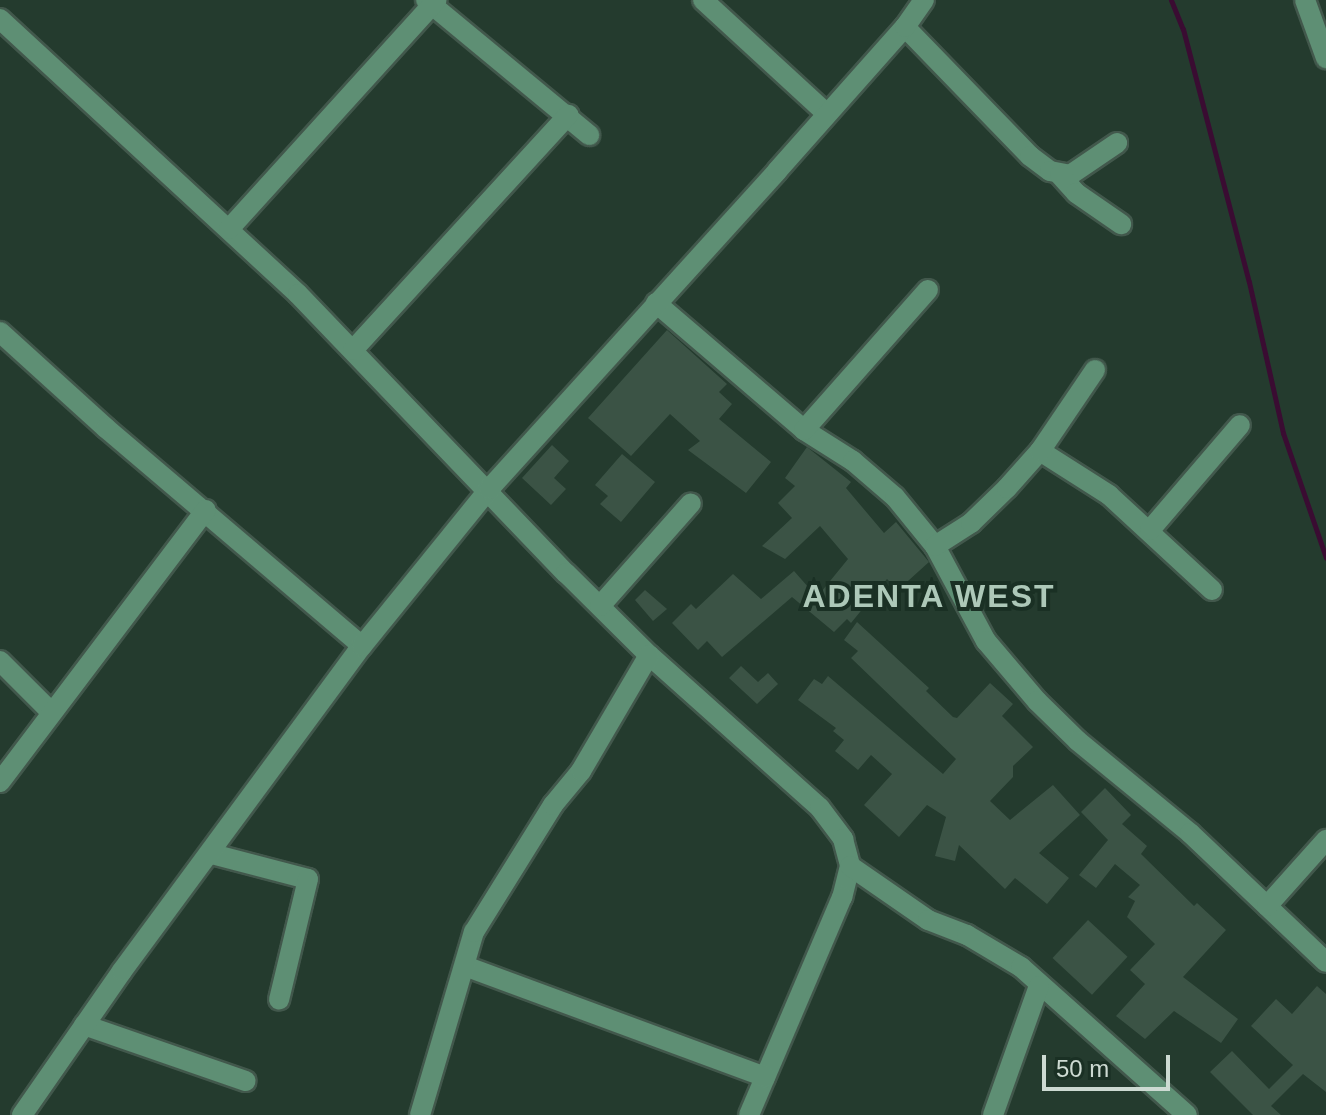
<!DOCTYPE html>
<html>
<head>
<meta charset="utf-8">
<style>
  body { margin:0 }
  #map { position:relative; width:1326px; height:1115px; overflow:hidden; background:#243b2e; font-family:Arial,sans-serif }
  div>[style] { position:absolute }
  .stream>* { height:5px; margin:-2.5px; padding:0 2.5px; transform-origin:2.5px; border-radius:2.5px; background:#3a0c32 }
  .building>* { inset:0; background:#3b5345; transform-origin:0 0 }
  .roads { filter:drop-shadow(2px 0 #42584c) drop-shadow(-2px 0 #42584c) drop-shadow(0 2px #42584c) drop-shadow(0 -2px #42584c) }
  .minor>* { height:20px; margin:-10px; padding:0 10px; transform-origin:10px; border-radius:10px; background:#5e8f74 }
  span { translate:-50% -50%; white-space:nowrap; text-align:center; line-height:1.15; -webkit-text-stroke:8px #1a3024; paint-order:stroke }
  .district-label { font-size:32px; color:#adc8b8; font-weight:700; letter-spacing:2px }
  .scale { position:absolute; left:1042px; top:1055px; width:128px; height:36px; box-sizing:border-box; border:4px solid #cddad2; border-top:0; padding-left:10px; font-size:24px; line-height:28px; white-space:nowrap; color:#cddad2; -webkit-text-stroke:6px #1a3024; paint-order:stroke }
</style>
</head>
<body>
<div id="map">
  <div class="stream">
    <div style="left:1171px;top:0;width:31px;rotate:68deg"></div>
    <div style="left:1183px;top:29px;width:261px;rotate:75.4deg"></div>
    <div style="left:1249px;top:282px;width:155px;rotate:77.3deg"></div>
    <div style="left:1283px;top:433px;width:132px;rotate:71deg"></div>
  </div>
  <div class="building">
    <div style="clip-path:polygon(667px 330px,727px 384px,719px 392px,732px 404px,719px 419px,771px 462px,746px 493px,688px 450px,700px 441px,670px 414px,631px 456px,588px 418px)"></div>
    <div style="clip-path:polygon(552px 445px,569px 461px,554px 478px,566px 489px,551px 505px,522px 478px)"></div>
    <div style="clip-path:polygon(807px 447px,851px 482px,846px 488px,884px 533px,896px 522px,929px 562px,898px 590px,887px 579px,851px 623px,847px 619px,834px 632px,792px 597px,722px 657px,707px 641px,698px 650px,672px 623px,691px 604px,696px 609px,733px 574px,761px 599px,794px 571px,817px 597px,848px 559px,820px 526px,785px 559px,762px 546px,792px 518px,778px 503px,795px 486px,785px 478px)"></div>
    <div style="clip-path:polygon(622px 454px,655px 482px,621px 522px,600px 504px,608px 496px,595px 485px)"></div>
    <div style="clip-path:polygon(645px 590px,667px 609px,653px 621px,635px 600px)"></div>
    <div style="clip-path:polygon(857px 622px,929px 688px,926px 691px,953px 717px,957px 718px,990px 683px,1013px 704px,1002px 716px,1033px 747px,1013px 766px,1013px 777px,990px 801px,1010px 820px,1053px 785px,1080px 815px,1039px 853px,1069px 878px,1047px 904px,1015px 878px,1005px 889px,959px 845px,955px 861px,935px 856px,946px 817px,927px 805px,899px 837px,864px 805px,892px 774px,871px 755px,858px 770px,835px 751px,844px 740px,833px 731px,836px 728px,798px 700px,814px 679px,822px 684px,828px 676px,943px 774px,956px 759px,851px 658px,858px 651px,844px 640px)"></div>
    <div style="clip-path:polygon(741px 666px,758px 682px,768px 673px,778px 684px,757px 704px,729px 678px)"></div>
    <div style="clip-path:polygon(1105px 788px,1131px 815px,1122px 824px,1147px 846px,1141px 854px,1194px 906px,1197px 903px,1226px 930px,1183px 977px,1238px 1019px,1221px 1043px,1174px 1011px,1145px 1039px,1116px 1016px,1145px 984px,1130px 970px,1155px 944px,1127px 917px,1135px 901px,1128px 897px,1140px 885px,1115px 864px,1096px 888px,1079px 875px,1108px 840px,1081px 812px)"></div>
    <div style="left:1088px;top:920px;width:54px;height:52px;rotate:43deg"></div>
    <div style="clip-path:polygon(1317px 986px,1326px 994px,1326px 1092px,1303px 1074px,1271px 1106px,1281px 1115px,1253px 1115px,1210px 1072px,1232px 1051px,1269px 1089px,1293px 1065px,1251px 1026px,1276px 999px,1292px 1014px)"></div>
  </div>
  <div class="roads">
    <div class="minor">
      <div style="left:426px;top:0;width:212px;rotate:39.6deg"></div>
      <div style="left:703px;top:0;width:168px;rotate:42.6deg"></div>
      <div style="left:1305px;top:0;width:62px;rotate:70.1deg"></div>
      <div style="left:0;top:19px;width:405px;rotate:42.7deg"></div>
      <div style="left:298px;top:294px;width:387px;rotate:46.2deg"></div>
      <div style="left:566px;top:573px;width:117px;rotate:44.7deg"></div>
      <div style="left:649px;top:655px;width:229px;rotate:41.8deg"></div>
      <div style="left:820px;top:808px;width:39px;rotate:53deg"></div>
      <div style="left:843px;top:839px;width:28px;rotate:75deg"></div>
      <div style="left:850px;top:866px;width:32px;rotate:104deg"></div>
      <div style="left:842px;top:897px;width:237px;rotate:113.1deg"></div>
      <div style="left:905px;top:27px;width:180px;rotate:45.9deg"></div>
      <div style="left:1030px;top:156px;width:25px;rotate:37deg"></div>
      <div style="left:1050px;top:171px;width:20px;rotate:11deg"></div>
      <div style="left:1070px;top:175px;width:57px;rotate:-34.2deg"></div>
      <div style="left:1060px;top:175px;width:24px;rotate:48deg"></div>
      <div style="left:1076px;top:193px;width:55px;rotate:34.6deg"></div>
      <div style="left:229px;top:229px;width:309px;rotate:-47.8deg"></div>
      <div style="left:656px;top:303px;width:195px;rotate:40.6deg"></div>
      <div style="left:804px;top:430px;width:58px;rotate:32.3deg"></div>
      <div style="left:853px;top:461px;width:55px;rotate:40.6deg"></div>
      <div style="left:895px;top:497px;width:63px;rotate:50.8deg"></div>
      <div style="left:935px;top:546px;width:108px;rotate:61.8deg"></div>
      <div style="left:986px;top:641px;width:79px;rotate:49.6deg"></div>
      <div style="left:1037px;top:701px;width:57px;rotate:44.3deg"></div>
      <div style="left:1078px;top:741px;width:145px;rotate:39.4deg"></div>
      <div style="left:1190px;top:833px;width:187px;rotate:43.5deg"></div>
      <div style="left:0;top:332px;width:143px;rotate:42.2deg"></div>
      <div style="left:106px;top:428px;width:336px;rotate:40.4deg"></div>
      <div style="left:353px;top:350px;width:319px;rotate:-47.5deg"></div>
      <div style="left:804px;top:430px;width:187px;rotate:-48.5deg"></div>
      <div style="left:1040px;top:451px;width:82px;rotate:32.5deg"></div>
      <div style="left:1109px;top:495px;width:140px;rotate:42.7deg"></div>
      <div style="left:1150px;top:530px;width:138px;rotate:-49.4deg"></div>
      <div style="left:935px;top:546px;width:43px;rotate:-32.6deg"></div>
      <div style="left:971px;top:523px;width:50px;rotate:-44.2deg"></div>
      <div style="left:1007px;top:488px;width:50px;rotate:-48.3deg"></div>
      <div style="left:1040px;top:451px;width:98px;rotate:-55.8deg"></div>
      <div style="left:600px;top:606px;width:137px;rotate:-48.5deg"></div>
      <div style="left:0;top:661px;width:72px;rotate:45deg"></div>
      <div style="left:0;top:782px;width:341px;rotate:-52.9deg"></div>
      <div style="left:212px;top:854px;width:99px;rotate:14.6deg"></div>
      <div style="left:308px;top:879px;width:124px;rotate:103.5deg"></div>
      <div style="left:850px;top:866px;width:95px;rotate:34.7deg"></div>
      <div style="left:928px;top:920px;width:42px;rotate:21deg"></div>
      <div style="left:967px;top:935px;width:63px;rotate:30.7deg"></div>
      <div style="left:1021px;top:967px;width:222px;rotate:41.7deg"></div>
      <div style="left:1267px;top:906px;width:89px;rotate:-48.2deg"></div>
      <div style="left:465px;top:966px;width:320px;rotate:20.3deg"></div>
      <div style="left:84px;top:1025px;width:171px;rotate:19.1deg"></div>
      <div style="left:22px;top:1115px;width:175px;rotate:-55.2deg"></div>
      <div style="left:122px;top:971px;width:404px;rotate:-53.6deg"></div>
      <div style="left:362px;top:646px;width:202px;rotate:-51deg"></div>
      <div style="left:489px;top:489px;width:429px;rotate:-47.8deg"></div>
      <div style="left:777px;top:171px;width:193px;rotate:-48.4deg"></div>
      <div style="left:905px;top:27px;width:33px;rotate:-55deg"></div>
      <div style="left:420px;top:1115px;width:191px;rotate:-73.6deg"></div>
      <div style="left:474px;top:932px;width:150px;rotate:-58.1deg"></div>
      <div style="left:553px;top:805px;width:44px;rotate:-50.5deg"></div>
      <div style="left:581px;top:771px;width:134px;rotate:-59.6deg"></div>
      <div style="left:993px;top:1115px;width:137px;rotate:-70.4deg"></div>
    </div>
  </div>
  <div class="district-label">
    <span style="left:929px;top:596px">ADENTA WEST</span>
  </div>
  <div class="scale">50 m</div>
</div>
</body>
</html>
